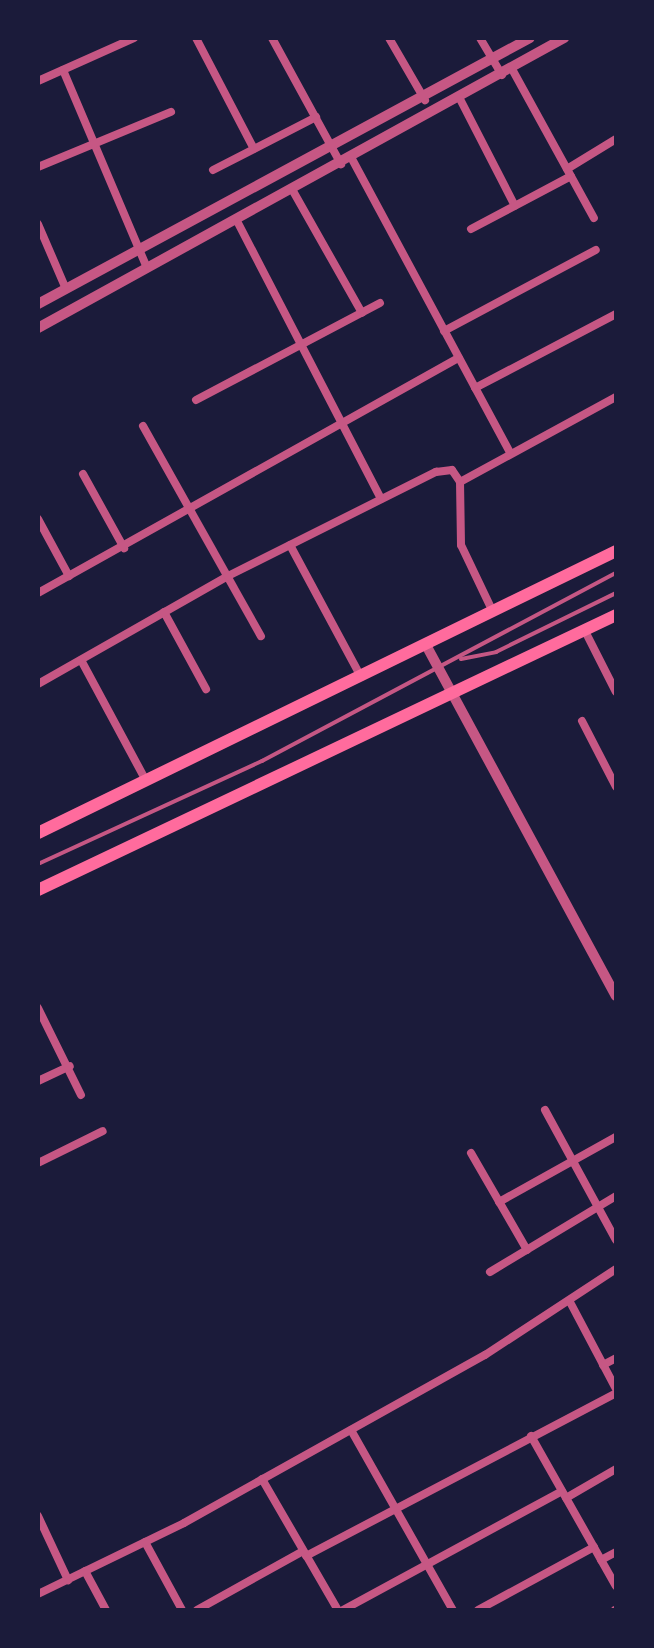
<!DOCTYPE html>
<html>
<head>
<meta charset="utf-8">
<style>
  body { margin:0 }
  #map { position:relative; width:654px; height:1648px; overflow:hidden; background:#1b1b3a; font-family:Montserrat,sans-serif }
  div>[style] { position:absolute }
  .service>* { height:4px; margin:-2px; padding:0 2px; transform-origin:2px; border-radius:2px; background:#c65784 }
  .minor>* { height:8px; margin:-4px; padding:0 4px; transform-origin:4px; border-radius:4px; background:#c65784 }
  .tertiary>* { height:10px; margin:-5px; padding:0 5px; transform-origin:5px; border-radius:5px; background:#c65784 }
  .secondary>* { height:12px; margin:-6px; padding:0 6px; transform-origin:6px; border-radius:6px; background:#ff6b9d }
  span { translate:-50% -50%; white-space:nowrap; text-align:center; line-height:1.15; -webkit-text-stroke:6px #1b1b3a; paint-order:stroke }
  .frame { position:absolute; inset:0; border:40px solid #1b1b3a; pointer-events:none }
</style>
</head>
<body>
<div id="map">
  <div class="service">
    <div style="left:461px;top:659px;width:36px;rotate:-11deg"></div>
    <div style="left:496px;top:652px;width:134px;rotate:-26.2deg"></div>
    <div style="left:38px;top:864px;width:247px;rotate:-24.7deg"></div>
    <div style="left:262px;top:761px;width:401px;rotate:-28deg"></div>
  </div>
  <div class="minor">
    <div style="left:196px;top:38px;width:125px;rotate:62.4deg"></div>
    <div style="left:272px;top:38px;width:144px;rotate:61.3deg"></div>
    <div style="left:389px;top:38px;width:72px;rotate:59.9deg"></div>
    <div style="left:480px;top:38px;width:43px;rotate:59.3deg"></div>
    <div style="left:512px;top:69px;width:170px;rotate:61.2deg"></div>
    <div style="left:63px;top:70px;width:215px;rotate:67deg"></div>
    <div style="left:38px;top:81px;width:105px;rotate:-24.1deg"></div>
    <div style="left:460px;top:99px;width:120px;rotate:62.8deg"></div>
    <div style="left:352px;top:159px;width:332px;rotate:61.7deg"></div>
    <div style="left:38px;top:167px;width:144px;rotate:-22.5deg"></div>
    <div style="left:567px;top:169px;width:57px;rotate:-31.5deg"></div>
    <div style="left:213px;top:170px;width:116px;rotate:-27.2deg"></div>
    <div style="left:293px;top:191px;width:140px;rotate:60.5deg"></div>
    <div style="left:237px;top:221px;width:313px;rotate:62.6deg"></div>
    <div style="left:38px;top:224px;width:71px;rotate:66.7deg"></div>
    <div style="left:471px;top:229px;width:113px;rotate:-27.9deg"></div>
    <div style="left:444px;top:331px;width:172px;rotate:-28.1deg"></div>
    <div style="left:475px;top:388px;width:159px;rotate:-27.7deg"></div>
    <div style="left:196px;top:400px;width:208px;rotate:-27.8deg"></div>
    <div style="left:143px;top:426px;width:241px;rotate:60.7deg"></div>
    <div style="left:83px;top:474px;width:85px;rotate:61deg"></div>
    <div style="left:38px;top:519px;width:65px;rotate:61.5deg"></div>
    <div style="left:290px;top:545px;width:150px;rotate:61.7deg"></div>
    <div style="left:38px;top:593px;width:482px;rotate:-29.2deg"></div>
    <div style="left:164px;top:612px;width:88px;rotate:61.4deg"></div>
    <div style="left:493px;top:612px;width:74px;rotate:-115.5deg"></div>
    <div style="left:461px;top:545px;width:63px;rotate:-90.9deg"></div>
    <div style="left:460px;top:482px;width:178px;rotate:-28.6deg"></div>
    <div style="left:585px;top:631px;width:68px;rotate:63.1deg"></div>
    <div style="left:81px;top:660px;width:135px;rotate:61.7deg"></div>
    <div style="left:38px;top:684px;width:219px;rotate:-29.6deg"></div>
    <div style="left:228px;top:576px;width:233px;rotate:-26.6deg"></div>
    <div style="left:436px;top:472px;width:16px;rotate:-7deg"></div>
    <div style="left:452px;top:470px;width:14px;rotate:56deg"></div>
    <div style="left:582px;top:721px;width:74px;rotate:62.7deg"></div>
    <div style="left:38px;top:1008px;width:97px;rotate:63.7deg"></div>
    <div style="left:38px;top:1081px;width:35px;rotate:-25deg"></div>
    <div style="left:545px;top:1110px;width:148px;rotate:61.4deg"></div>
    <div style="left:471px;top:1153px;width:112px;rotate:60deg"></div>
    <div style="left:38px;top:1163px;width:72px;rotate:-26.2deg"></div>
    <div style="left:499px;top:1202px;width:134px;rotate:-29.1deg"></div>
    <div style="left:490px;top:1272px;width:147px;rotate:-31.1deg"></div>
    <div style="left:570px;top:1302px;width:98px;rotate:62.1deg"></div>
    <div style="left:603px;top:1365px;width:15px;rotate:-28deg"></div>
    <div style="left:351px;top:1430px;width:207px;rotate:60.5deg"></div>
    <div style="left:531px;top:1436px;width:172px;rotate:60.5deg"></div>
    <div style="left:262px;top:1479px;width:151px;rotate:59.9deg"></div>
    <div style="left:566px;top:1498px;width:58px;rotate:-30.1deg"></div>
    <div style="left:38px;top:1516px;width:71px;rotate:64.9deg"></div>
    <div style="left:145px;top:1542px;width:77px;rotate:61.4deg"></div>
    <div style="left:306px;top:1556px;width:350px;rotate:-27.7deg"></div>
    <div style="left:601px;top:1560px;width:17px;rotate:-28deg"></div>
    <div style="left:85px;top:1571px;width:44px;rotate:61.7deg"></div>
    <div style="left:38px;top:1594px;width:162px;rotate:-25.9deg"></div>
    <div style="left:184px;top:1523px;width:345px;rotate:-29.2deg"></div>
    <div style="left:485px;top:1355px;width:157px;rotate:-33.3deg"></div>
    <div style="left:197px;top:1610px;width:121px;rotate:-29.1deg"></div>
    <div style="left:343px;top:1610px;width:249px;rotate:-28.5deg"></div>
    <div style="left:478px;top:1610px;width:132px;rotate:-28.5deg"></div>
    <div style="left:615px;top:1610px;width:1px"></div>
  </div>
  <div class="tertiary">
    <div style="left:38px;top:304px;width:559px;rotate:-28.4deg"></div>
    <div style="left:38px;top:328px;width:601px;rotate:-28.87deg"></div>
    <div style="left:426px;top:645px;width:399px;rotate:61.6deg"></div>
  </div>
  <div class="secondary">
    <div style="left:38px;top:833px;width:643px;rotate:-26.01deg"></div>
    <div style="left:38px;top:890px;width:640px;rotate:-25.44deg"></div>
  </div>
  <div class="frame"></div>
</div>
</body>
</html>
